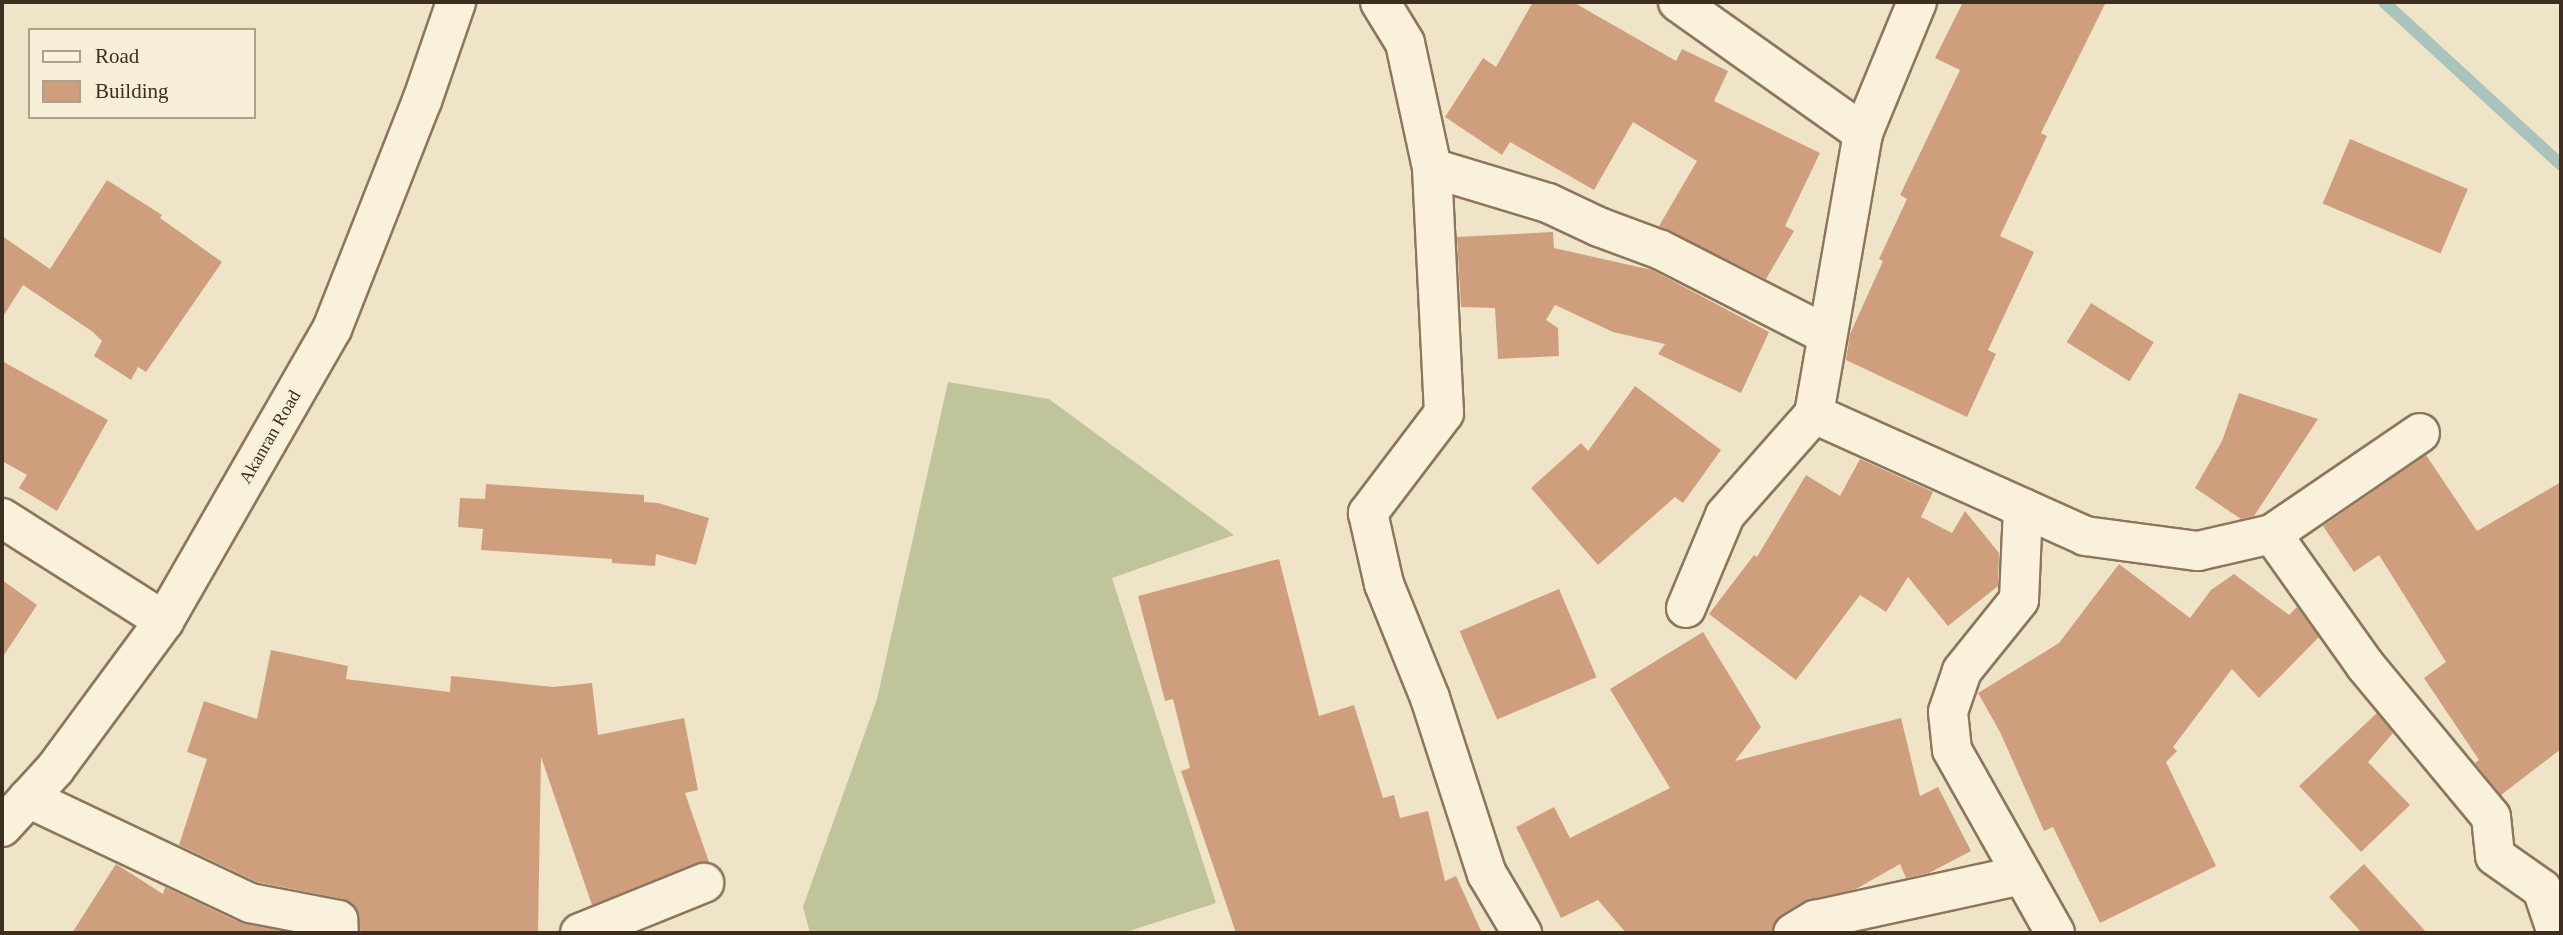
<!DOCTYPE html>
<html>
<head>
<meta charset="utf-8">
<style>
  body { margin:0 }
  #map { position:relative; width:2563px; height:935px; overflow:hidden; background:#f0e4c8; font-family:Georgia,serif }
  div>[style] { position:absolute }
  .cemetery>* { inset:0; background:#bfc49a }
  .stream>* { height:12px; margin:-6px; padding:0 6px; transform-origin:6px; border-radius:6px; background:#a9c4bc }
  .building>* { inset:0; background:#cf9f7d; transform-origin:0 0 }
  .roads { filter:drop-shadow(2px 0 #8d765c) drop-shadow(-2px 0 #8d765c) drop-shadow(0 2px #8d765c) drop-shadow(0 -2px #8d765c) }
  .street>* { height:38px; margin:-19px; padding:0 19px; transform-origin:19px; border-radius:19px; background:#faf1dc }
  .secondary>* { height:38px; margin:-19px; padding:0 19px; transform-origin:19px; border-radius:19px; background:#faf1dc }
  span { translate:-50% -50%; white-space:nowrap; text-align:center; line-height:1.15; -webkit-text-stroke:5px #f7eed8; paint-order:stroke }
  .street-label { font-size:18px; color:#3d2e20 }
  .frame { position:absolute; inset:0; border:4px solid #3d2e20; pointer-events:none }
  .legend { position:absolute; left:28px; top:28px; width:228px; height:91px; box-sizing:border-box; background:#f7eed8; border:2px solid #ada18e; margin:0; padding:9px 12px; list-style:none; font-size:21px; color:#3d2e20 }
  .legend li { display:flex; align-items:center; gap:14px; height:35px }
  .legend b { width:35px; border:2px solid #ada18e }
</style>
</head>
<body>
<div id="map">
  <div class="cemetery">
    <div style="clip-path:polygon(948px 382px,1049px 399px,1234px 535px,1112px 578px,1216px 903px,1123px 933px,810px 933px,803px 907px,877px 699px)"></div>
  </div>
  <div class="stream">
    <div style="left:2384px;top:2px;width:241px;rotate:42.6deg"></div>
  </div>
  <div class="building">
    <div style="clip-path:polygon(1533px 2px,1573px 2px,1676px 61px,1682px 49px,1728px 71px,1714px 101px,1820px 153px,1785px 226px,1794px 231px,1766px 279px,1659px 226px,1697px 161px,1633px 122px,1594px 190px,1510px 142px,1502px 155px,1445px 117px,1483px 58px,1496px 67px)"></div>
    <div style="clip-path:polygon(1963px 2px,2106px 2px,2041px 133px,2047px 136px,2000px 236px,2034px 252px,1988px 350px,1996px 354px,1967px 417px,1846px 360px,1850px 334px,1883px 261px,1879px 259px,1907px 199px,1900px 195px,1960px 70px,1935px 58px)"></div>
    <div style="left:2350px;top:139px;width:128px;height:70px;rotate:23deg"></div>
    <div style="clip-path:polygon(107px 180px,162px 215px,160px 218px,222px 262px,146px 372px,138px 367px,131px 380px,94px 356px,102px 341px,93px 332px,23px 285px,2px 318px,2px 236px,50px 269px)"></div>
    <div style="clip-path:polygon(1553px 232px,1554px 248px,1652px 270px,1769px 332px,1741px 393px,1658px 354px,1665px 344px,1613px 332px,1555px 305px,1546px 320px,1558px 328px,1559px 356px,1498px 359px,1495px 308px,1461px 307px,1457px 237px)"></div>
    <div style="left:2091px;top:303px;width:74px;height:46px;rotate:32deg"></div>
    <div style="clip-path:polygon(2px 361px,108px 420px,57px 511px,19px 488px,27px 475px,2px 461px)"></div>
    <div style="clip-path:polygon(1635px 386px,1721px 450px,1683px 503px,1675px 497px,1598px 565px,1531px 488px,1581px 443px,1588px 451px)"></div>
    <div style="clip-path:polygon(2239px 393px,2318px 419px,2254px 516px,2241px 519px,2195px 488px,2222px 441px)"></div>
    <div style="clip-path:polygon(2426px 455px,2477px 531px,2561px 482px,2561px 749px,2501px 795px,2475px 763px,2479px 760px,2424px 678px,2446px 662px,2379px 555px,2354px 572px,2323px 526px)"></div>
    <div style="clip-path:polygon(1860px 459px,1933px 492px,1921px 517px,1952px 533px,1965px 511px,1999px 553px,1998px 586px,1948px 626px,1908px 577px,1886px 612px,1860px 595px,1796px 680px,1709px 614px,1754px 555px,1757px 557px,1806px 475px,1840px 496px)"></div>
    <div style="clip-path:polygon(486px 484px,644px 495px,644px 502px,658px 503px,709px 518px,696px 565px,656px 554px,655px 566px,612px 563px,612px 559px,481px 550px,483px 529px,458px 527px,460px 498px,485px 499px)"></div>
    <div style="clip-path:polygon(1279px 559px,1319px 716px,1354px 705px,1383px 798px,1394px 795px,1400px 818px,1428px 811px,1445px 881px,1456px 876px,1482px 933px,1236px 933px,1181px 771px,1190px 768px,1173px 699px,1165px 701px,1138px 596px)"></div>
    <div style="clip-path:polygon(2119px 564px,2190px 618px,2211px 590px,2234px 574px,2289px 615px,2297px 607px,2319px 637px,2259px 698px,2232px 669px,2173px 747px,2177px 751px,2166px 762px,2216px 866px,2100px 923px,2053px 827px,2044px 831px,2000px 732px,1978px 693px,2059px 643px)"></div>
    <div style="clip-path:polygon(2px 580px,37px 605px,2px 658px)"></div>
    <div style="left:1559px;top:589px;width:96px;height:108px;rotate:67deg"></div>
    <div style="clip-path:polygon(1703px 632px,1761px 727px,1735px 761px,1901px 718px,1920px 796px,1938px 787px,1971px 851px,1929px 873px,1906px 878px,1900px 864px,1856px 889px,1804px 901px,1781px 915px,1770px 933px,1626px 933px,1598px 900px,1561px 918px,1516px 827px,1554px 807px,1570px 838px,1670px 788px,1610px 689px)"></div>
    <div style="clip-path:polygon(271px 650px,348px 666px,346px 679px,450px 692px,451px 676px,553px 687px,592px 683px,598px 735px,684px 718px,698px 790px,685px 793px,709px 862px,696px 863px,592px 905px,541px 757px,538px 933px,361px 933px,355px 906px,343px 899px,257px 882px,179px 845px,207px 759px,187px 752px,204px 701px,257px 719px)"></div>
    <div style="clip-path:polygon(2377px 713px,2393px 733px,2368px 762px,2410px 805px,2361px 852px,2299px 786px)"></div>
    <div style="clip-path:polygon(116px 864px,163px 894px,165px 887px,241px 923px,291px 933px,72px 933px)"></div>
    <div style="clip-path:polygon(2364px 864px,2427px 933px,2362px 933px,2329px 897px)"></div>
  </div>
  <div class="roads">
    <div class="street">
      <div style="left:1380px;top:2px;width:48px;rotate:58.6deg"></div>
      <div style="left:1405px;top:43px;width:128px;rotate:77.8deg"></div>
      <div style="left:1432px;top:168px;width:245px;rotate:87.2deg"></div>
      <div style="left:1444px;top:413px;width:126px;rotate:127.2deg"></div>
      <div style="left:1368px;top:513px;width:73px;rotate:77.3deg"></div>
      <div style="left:1384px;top:584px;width:123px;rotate:68deg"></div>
      <div style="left:1430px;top:698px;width:185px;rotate:72.1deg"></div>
      <div style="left:1487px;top:874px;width:69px;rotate:59.3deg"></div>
      <div style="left:1678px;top:2px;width:227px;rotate:35.3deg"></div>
      <div style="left:1432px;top:168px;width:121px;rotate:16.8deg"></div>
      <div style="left:1548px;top:203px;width:56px;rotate:25.2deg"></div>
      <div style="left:1599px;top:227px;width:66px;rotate:20.4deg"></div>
      <div style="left:1661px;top:250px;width:186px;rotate:27.1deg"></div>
      <div style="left:1814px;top:414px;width:297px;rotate:24.2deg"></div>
      <div style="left:2085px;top:536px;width:114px;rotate:7.6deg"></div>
      <div style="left:2198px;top:551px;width:76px;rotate:-12.9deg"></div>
      <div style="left:2272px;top:534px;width:179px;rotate:-34.3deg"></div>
      <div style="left:2023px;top:508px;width:92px;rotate:92.5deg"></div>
      <div style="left:2019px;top:600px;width:91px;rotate:128.8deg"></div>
      <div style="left:1962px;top:671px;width:43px;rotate:108.9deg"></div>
      <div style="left:1948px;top:712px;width:38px;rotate:84deg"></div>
      <div style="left:1952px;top:750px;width:210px;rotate:60.6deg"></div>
      <div style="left:2px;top:518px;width:192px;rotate:32.4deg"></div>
      <div style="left:2272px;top:534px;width:161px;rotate:54.6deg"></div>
      <div style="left:2365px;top:665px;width:197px;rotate:50.3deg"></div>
      <div style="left:2491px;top:817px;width:39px;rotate:84deg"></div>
      <div style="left:2495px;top:856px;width:57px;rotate:35.1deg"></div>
      <div style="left:2542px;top:889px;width:46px;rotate:71.2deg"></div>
      <div style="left:1686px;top:608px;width:101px;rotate:-67.2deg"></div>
      <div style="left:1725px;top:515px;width:135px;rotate:-48.6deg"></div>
      <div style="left:1814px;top:414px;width:285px;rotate:-80.1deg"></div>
      <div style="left:1863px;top:133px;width:142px;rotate:-67.6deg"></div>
      <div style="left:28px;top:798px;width:246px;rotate:25.3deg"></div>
      <div style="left:250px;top:903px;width:90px;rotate:10.9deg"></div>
      <div style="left:338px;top:920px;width:13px;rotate:86deg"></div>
      <div style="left:580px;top:933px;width:134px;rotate:-22deg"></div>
      <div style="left:1793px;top:933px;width:26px;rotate:-31deg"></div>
      <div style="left:1815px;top:920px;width:212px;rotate:-12.3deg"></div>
    </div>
    <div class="secondary">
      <div style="left:2px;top:827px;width:79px;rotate:-47.6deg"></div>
      <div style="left:55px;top:769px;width:184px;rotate:-53.6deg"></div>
      <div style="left:164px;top:621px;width:337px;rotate:-60.1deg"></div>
      <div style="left:332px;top:329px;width:245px;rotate:-68.5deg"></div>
      <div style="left:422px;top:101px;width:105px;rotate:-71deg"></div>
    </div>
  </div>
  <div class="street-label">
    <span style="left:270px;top:437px;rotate:-60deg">Akanran Road</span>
  </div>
  <div class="frame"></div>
  <ul class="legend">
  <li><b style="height:9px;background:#faf1dc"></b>Road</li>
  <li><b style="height:19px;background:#cf9f7d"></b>Building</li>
  </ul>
</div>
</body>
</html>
